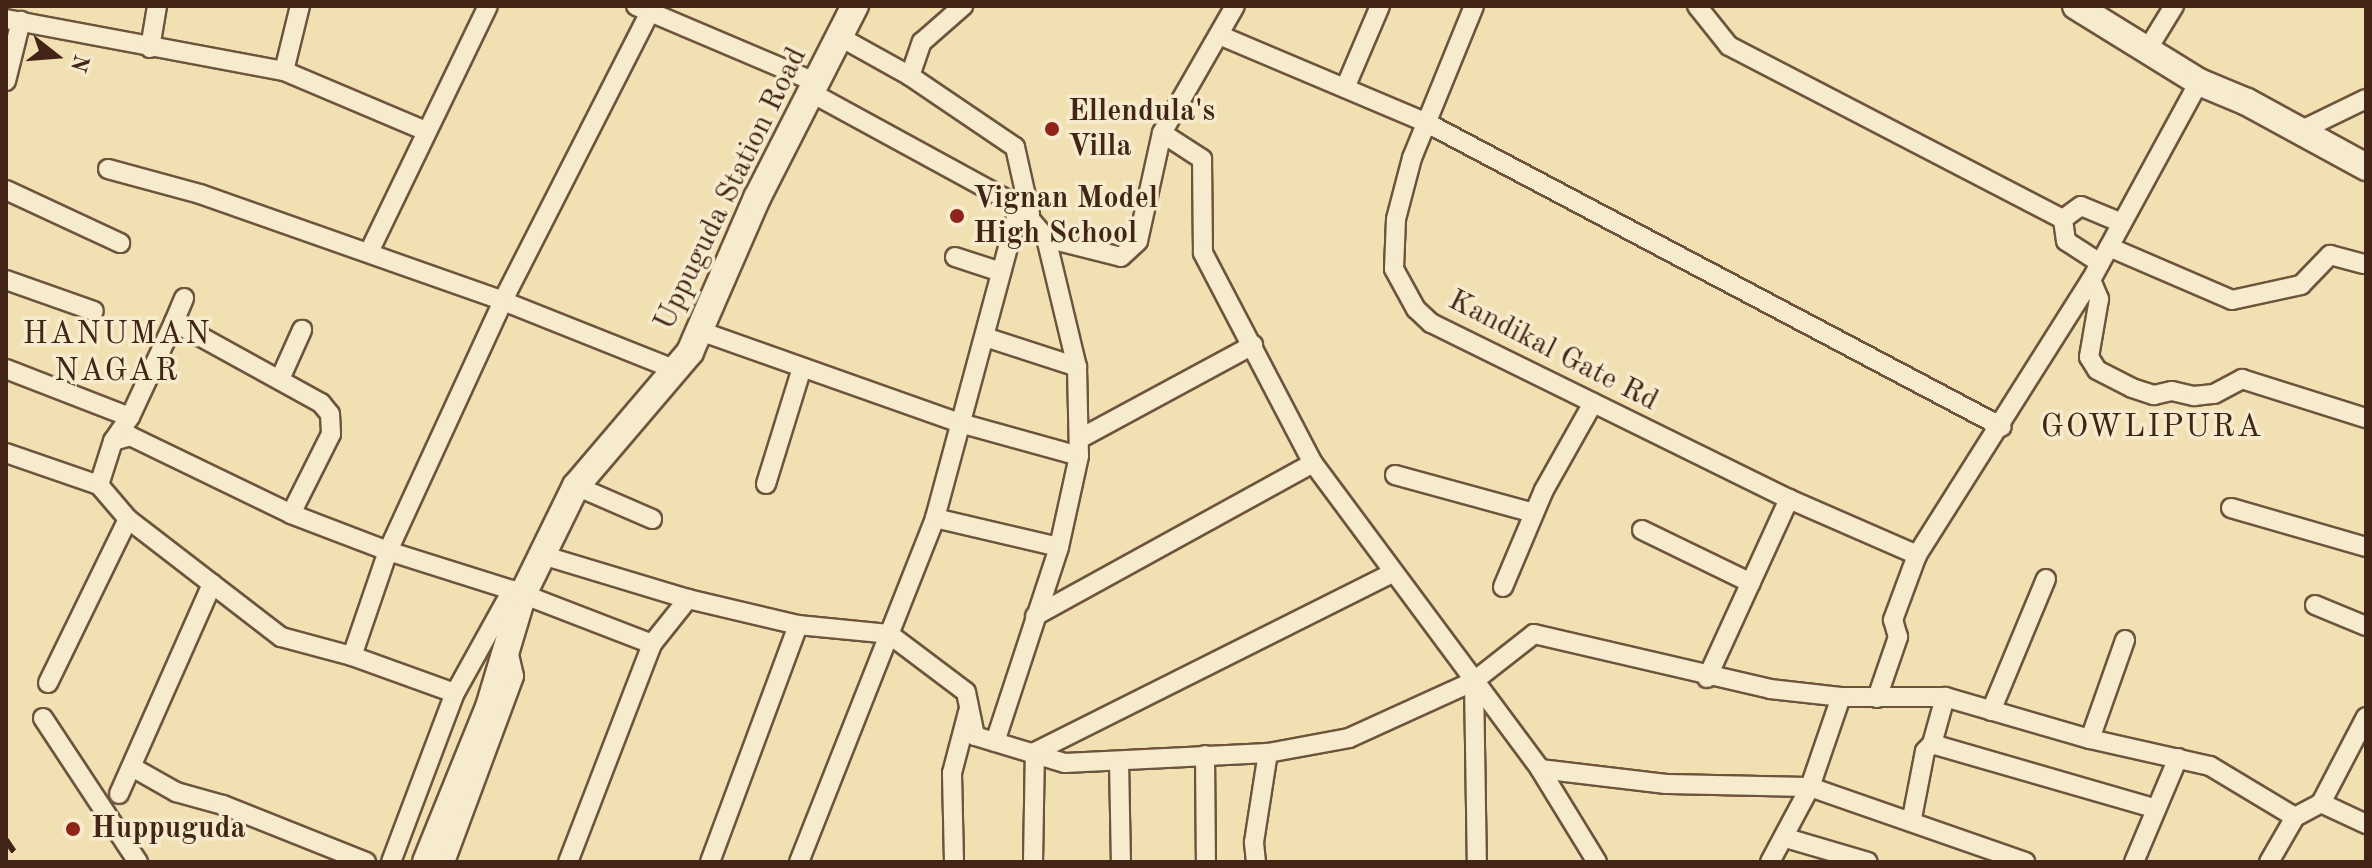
<!DOCTYPE html>
<html>
<head>
<meta charset="utf-8">
<style>
  body { margin:0 }
  #map { position:relative; width:2372px; height:868px; overflow:hidden; background:#f1e0b2; font-family:"Old Standard TT",serif }
  div>[style] { position:absolute }
  .roads { filter:drop-shadow(2px 0 #6e543d) drop-shadow(-2px 0 #6e543d) drop-shadow(0 2px #6e543d) drop-shadow(0 -2px #6e543d) }
  .street>* { height:18px; margin:-9px; padding:0 9px; transform-origin:9px; border-radius:9px; background:#f6ebcd }
  .secondary>* { height:26px; margin:-13px; padding:0 13px; transform-origin:13px; border-radius:13px; background:#f6ebcd }
  .rail>* { height:6px; margin-top:-3px; transform-origin:0; background:repeating-linear-gradient(90deg,#422516 0 14px,transparent 0 28px) }
  .dots>* { width:22px; height:22px; translate:-50% -50%; box-sizing:border-box; border:4px solid #f6ebcd; border-radius:50% }
  span { translate:-50% -50%; white-space:nowrap; text-align:center; line-height:1.15; -webkit-text-stroke:7px #f6ebcd; paint-order:stroke }
  .poi-label { font-size:30px; color:#422516; font-weight:700 }
  .left { translate:0 -50%; text-align:left }
  .street-label { font-size:30px; color:#422516 }
  .neighbourhood-label { font-size:32px; color:#422516; letter-spacing:2px }
  .frame { position:absolute; inset:0; border:8px solid #422516; pointer-events:none }
  .north { position:absolute; left:16px; top:16px; width:80px; height:80px; -webkit-text-stroke:6px #f6ebcd; paint-order:stroke; rotate:107deg; font-size:22px; font-weight:700; line-height:32px; text-align:center; color:#422516 }
  .north::after { content:''; display:block; margin:auto; width:28px; height:36px; background:#422516; clip-path:polygon(50% 0,100% 100%,50% 72%,0 100%) }
</style>
</head>
<body>
<div id="map">
  <div class="roads">
    <div class="street">
      <div style="left:636px;top:6px;width:197px;rotate:23deg"></div>
      <div style="left:653px;top:6px;width:331px;rotate:117deg"></div>
      <div style="left:503px;top:301px;width:184px;rotate:21.7deg"></div>
      <div style="left:1474px;top:6px;width:164px;rotate:112.2deg"></div>
      <div style="left:1412px;top:158px;width:63px;rotate:104.7deg"></div>
      <div style="left:1396px;top:219px;width:50px;rotate:92.3deg"></div>
      <div style="left:1394px;top:269px;width:46px;rotate:61.2deg"></div>
      <div style="left:1416px;top:309px;width:21px;rotate:43deg"></div>
      <div style="left:1431px;top:323px;width:399px;rotate:26.2deg"></div>
      <div style="left:1789px;top:499px;width:140px;rotate:23.6deg"></div>
      <div style="left:1697px;top:6px;width:51px;rotate:51.3deg"></div>
      <div style="left:1729px;top:46px;width:376px;rotate:27.4deg"></div>
      <div style="left:6px;top:19px;width:283px;rotate:10.6deg"></div>
      <div style="left:284px;top:71px;width:154px;rotate:22.9deg"></div>
      <div style="left:1219px;top:35px;width:226px;rotate:22.9deg"></div>
      <div style="left:1427px;top:123px;width:650px;rotate:27.87deg"></div>
      <div style="left:840px;top:37px;width:80px;rotate:29.1deg"></div>
      <div style="left:910px;top:76px;width:127px;rotate:34.1deg"></div>
      <div style="left:1015px;top:147px;width:69px;rotate:77.4deg"></div>
      <div style="left:150px;top:48px;width:43px;rotate:-80.5deg"></div>
      <div style="left:2147px;top:50px;width:52px;rotate:-58.5deg"></div>
      <div style="left:284px;top:71px;width:67px;rotate:-76.2deg"></div>
      <div style="left:910px;top:76px;width:36px;rotate:-71deg"></div>
      <div style="left:922px;top:42px;width:55px;rotate:-41.3deg"></div>
      <div style="left:6px;top:81px;width:62px;rotate:-76deg"></div>
      <div style="left:1345px;top:88px;width:89px;rotate:-66.9deg"></div>
      <div style="left:2300px;top:131px;width:73px;rotate:-25.9deg"></div>
      <div style="left:1162px;top:133px;width:48px;rotate:33deg"></div>
      <div style="left:1202px;top:159px;width:94px;rotate:89.4deg"></div>
      <div style="left:1203px;top:253px;width:237px;rotate:62.4deg"></div>
      <div style="left:1313px;top:463px;width:381px;rotate:53.4deg"></div>
      <div style="left:1540px;top:769px;width:109px;rotate:58.5deg"></div>
      <div style="left:108px;top:169px;width:95px;rotate:15.2deg"></div>
      <div style="left:200px;top:194px;width:321px;rotate:19.4deg"></div>
      <div style="left:503px;top:301px;width:275px;rotate:114.7deg"></div>
      <div style="left:388px;top:551px;width:130px;rotate:17.5deg"></div>
      <div style="left:512px;top:590px;width:150px;rotate:21.1deg"></div>
      <div style="left:652px;top:644px;width:58px;rotate:-51.3deg"></div>
      <div style="left:688px;top:599px;width:113px;rotate:13.3deg"></div>
      <div style="left:798px;top:625px;width:91px;rotate:5.6deg"></div>
      <div style="left:889px;top:634px;width:96px;rotate:37deg"></div>
      <div style="left:966px;top:692px;width:45px;rotate:78.4deg"></div>
      <div style="left:975px;top:736px;width:94px;rotate:16.7deg"></div>
      <div style="left:1065px;top:763px;width:203px;rotate:-2.8deg"></div>
      <div style="left:1268px;top:753px;width:82px;rotate:-10.5deg"></div>
      <div style="left:1349px;top:738px;width:137px;rotate:-24.5deg"></div>
      <div style="left:1474px;top:681px;width:76px;rotate:-38.1deg"></div>
      <div style="left:1534px;top:634px;width:242px;rotate:13.1deg"></div>
      <div style="left:1770px;top:689px;width:71px;rotate:6.4deg"></div>
      <div style="left:1841px;top:697px;width:104px"></div>
      <div style="left:1945px;top:697px;width:151px;rotate:16.2deg"></div>
      <div style="left:2090px;top:739px;width:123px;rotate:12.7deg"></div>
      <div style="left:2210px;top:766px;width:99px;rotate:31deg"></div>
      <div style="left:6px;top:190px;width:126px;rotate:24.9deg"></div>
      <div style="left:1019px;top:206px;width:42px;rotate:49.8deg"></div>
      <div style="left:1046px;top:238px;width:77px;rotate:14.2deg"></div>
      <div style="left:1121px;top:257px;width:23px;rotate:-43deg"></div>
      <div style="left:1138px;top:241px;width:111px;rotate:-77.5deg"></div>
      <div style="left:1162px;top:133px;width:146px;rotate:-60.1deg"></div>
      <div style="left:2109px;top:247px;width:134px;rotate:23.3deg"></div>
      <div style="left:2232px;top:300px;width:71px;rotate:-12.3deg"></div>
      <div style="left:2301px;top:285px;width:42px;rotate:-46deg"></div>
      <div style="left:2330px;top:255px;width:35px;rotate:15deg"></div>
      <div style="left:369px;top:252px;width:273px;rotate:-64.2deg"></div>
      <div style="left:955px;top:257px;width:48px;rotate:18.1deg"></div>
      <div style="left:2100px;top:263px;width:40px;rotate:-147.1deg"></div>
      <div style="left:2066px;top:241px;width:22px;rotate:-98deg"></div>
      <div style="left:2063px;top:219px;width:22px;rotate:-36deg"></div>
      <div style="left:2081px;top:206px;width:44px;rotate:22.5deg"></div>
      <div style="left:6px;top:280px;width:93px;rotate:19.4deg"></div>
      <div style="left:2091px;top:280px;width:21px;rotate:67deg"></div>
      <div style="left:2099px;top:299px;width:59px;rotate:99.8deg"></div>
      <div style="left:2089px;top:357px;width:15px;rotate:58deg"></div>
      <div style="left:2097px;top:370px;width:39px;rotate:27deg"></div>
      <div style="left:2132px;top:388px;width:23px;rotate:18deg"></div>
      <div style="left:2154px;top:395px;width:18px;rotate:-13deg"></div>
      <div style="left:2172px;top:391px;width:23px;rotate:13deg"></div>
      <div style="left:2194px;top:396px;width:20px;rotate:-6deg"></div>
      <div style="left:2214px;top:394px;width:32px;rotate:-28deg"></div>
      <div style="left:2242px;top:379px;width:130px;rotate:17.5deg"></div>
      <div style="left:174px;top:322px;width:26px;rotate:-67deg"></div>
      <div style="left:700px;top:331px;width:276px;rotate:19.5deg"></div>
      <div style="left:960px;top:423px;width:123px;rotate:15.5deg"></div>
      <div style="left:988px;top:338px;width:94px;rotate:18deg"></div>
      <div style="left:6px;top:369px;width:133px;rotate:21.2deg"></div>
      <div style="left:280px;top:379px;width:54px;rotate:-65.8deg"></div>
      <div style="left:1079px;top:439px;width:198px;rotate:-28.4deg"></div>
      <div style="left:113px;top:441px;width:29px;rotate:-55deg"></div>
      <div style="left:130px;top:417px;width:105px;rotate:-65.1deg"></div>
      <div style="left:174px;top:322px;width:168px;rotate:28.9deg"></div>
      <div style="left:321px;top:403px;width:14px;rotate:51deg"></div>
      <div style="left:330px;top:414px;width:20px;rotate:87deg"></div>
      <div style="left:331px;top:434px;width:89px;rotate:116.6deg"></div>
      <div style="left:6px;top:453px;width:98px;rotate:19deg"></div>
      <div style="left:1395px;top:475px;width:144px;rotate:15.3deg"></div>
      <div style="left:766px;top:484px;width:121px;rotate:-72.8deg"></div>
      <div style="left:576px;top:486px;width:83px;rotate:23.5deg"></div>
      <div style="left:2231px;top:508px;width:141px;rotate:16.1deg"></div>
      <div style="left:935px;top:518px;width:127px;rotate:13.2deg"></div>
      <div style="left:1642px;top:530px;width:121px;rotate:25.9deg"></div>
      <div style="left:542px;top:555px;width:152px;rotate:16.8deg"></div>
      <div style="left:1503px;top:587px;width:105px;rotate:-67.1deg"></div>
      <div style="left:1544px;top:490px;width:100px;rotate:-60.6deg"></div>
      <div style="left:2315px;top:605px;width:55px;rotate:22.4deg"></div>
      <div style="left:1035px;top:616px;width:317px;rotate:-28.8deg"></div>
      <div style="left:352px;top:656px;width:73px;rotate:-165deg"></div>
      <div style="left:281px;top:637px;width:193px;rotate:-142.4deg"></div>
      <div style="left:128px;top:519px;width:45px;rotate:-130.5deg"></div>
      <div style="left:99px;top:485px;width:46px;rotate:-72.3deg"></div>
      <div style="left:113px;top:441px;width:18px;rotate:-16deg"></div>
      <div style="left:130px;top:436px;width:179px;rotate:25.8deg"></div>
      <div style="left:291px;top:514px;width:104px;rotate:20.9deg"></div>
      <div style="left:388px;top:551px;width:111px;rotate:108.9deg"></div>
      <div style="left:352px;top:656px;width:109px;rotate:19.8deg"></div>
      <div style="left:1707px;top:678px;width:197px;rotate:-65.4deg"></div>
      <div style="left:1474px;top:681px;width:181px;rotate:89.1deg"></div>
      <div style="left:48px;top:683px;width:182px;rotate:-64deg"></div>
      <div style="left:1877px;top:698px;width:65px;rotate:-71deg"></div>
      <div style="left:1898px;top:637px;width:18px;rotate:-106deg"></div>
      <div style="left:1893px;top:620px;width:69px;rotate:-69.7deg"></div>
      <div style="left:1917px;top:555px;width:325px;rotate:-57.7deg"></div>
      <div style="left:2091px;top:280px;width:226px;rotate:-61.4deg"></div>
      <div style="left:1991px;top:711px;width:143px;rotate:-67.4deg"></div>
      <div style="left:2366px;top:717px;width:97px;rotate:117.6deg"></div>
      <div style="left:2321px;top:803px;width:50px;rotate:25deg"></div>
      <div style="left:43px;top:718px;width:173px;rotate:56.6deg"></div>
      <div style="left:2090px;top:739px;width:105px;rotate:-70.5deg"></div>
      <div style="left:995px;top:742px;width:205px;rotate:-71.8deg"></div>
      <div style="left:1059px;top:547px;width:93px;rotate:-77.6deg"></div>
      <div style="left:1079px;top:456px;width:89px;rotate:-91.3deg"></div>
      <div style="left:1077px;top:367px;width:133px;rotate:-103.5deg"></div>
      <div style="left:1932px;top:744px;width:231px;rotate:16.1deg"></div>
      <div style="left:1205px;top:755px;width:107px;rotate:89.5deg"></div>
      <div style="left:1119px;top:761px;width:101px;rotate:88.9deg"></div>
      <div style="left:132px;top:767px;width:51px;rotate:29.6deg"></div>
      <div style="left:176px;top:792px;width:49px;rotate:15.5deg"></div>
      <div style="left:223px;top:805px;width:154px;rotate:21.7deg"></div>
      <div style="left:1540px;top:769px;width:127px;rotate:6.8deg"></div>
      <div style="left:1666px;top:784px;width:144px;rotate:1.2deg"></div>
      <div style="left:1810px;top:787px;width:228px;rotate:19.2deg"></div>
      <div style="left:119px;top:794px;width:230px;rotate:-66.1deg"></div>
      <div style="left:1912px;top:818px;width:68px;rotate:-79deg"></div>
      <div style="left:1925px;top:751px;width:10px;rotate:-45deg"></div>
      <div style="left:1932px;top:744px;width:49px;rotate:-74.5deg"></div>
      <div style="left:1786px;top:838px;width:85px;rotate:16.3deg"></div>
      <div style="left:391px;top:862px;width:181px;rotate:-69.3deg"></div>
      <div style="left:455px;top:693px;width:118px;rotate:-61deg"></div>
      <div style="left:445px;top:862px;width:198px;rotate:-69.6deg"></div>
      <div style="left:514px;top:676px;width:27px;rotate:-103deg"></div>
      <div style="left:568px;top:862px;width:234px;rotate:-68.9deg"></div>
      <div style="left:710px;top:862px;width:253px;rotate:-69.6deg"></div>
      <div style="left:799px;top:862px;width:370px;rotate:-68.4deg"></div>
      <div style="left:935px;top:518px;width:323px;rotate:-74.9deg"></div>
      <div style="left:1019px;top:206px;width:238px;rotate:-151.4deg"></div>
      <div style="left:954px;top:862px;width:89px;rotate:-91.3deg"></div>
      <div style="left:952px;top:773px;width:63px;rotate:-75.3deg"></div>
      <div style="left:1033px;top:862px;width:110px;rotate:-89deg"></div>
      <div style="left:1035px;top:752px;width:399px;rotate:-26.6deg"></div>
      <div style="left:1256px;top:862px;width:20px;rotate:-96deg"></div>
      <div style="left:1254px;top:842px;width:90px;rotate:-81.1deg"></div>
      <div style="left:1770px;top:862px;width:85px;rotate:-61.9deg"></div>
      <div style="left:1810px;top:787px;width:95px;rotate:-71deg"></div>
      <div style="left:2134px;top:862px;width:113px;rotate:-67.1deg"></div>
      <div style="left:2269px;top:862px;width:52px;rotate:-60deg"></div>
      <div style="left:2295px;top:817px;width:30px;rotate:-28deg"></div>
    </div>
    <div class="secondary">
      <div style="left:2076px;top:6px;width:145px;rotate:31.7deg"></div>
      <div style="left:2199px;top:82px;width:52px;rotate:22.6deg"></div>
      <div style="left:2247px;top:102px;width:136px;rotate:28.6deg"></div>
      <div style="left:426px;top:862px;width:167px;rotate:-67.9deg"></div>
      <div style="left:489px;top:707px;width:118px;rotate:-73.3deg"></div>
      <div style="left:523px;top:594px;width:120px;rotate:-63.9deg"></div>
      <div style="left:576px;top:486px;width:176px;rotate:-49.6deg"></div>
      <div style="left:690px;top:352px;width:168px;rotate:-66.5deg"></div>
      <div style="left:757px;top:198px;width:216px;rotate:-63deg"></div>
    </div>
  </div>
  <div class="rail">
    <div style="left:6px;top:840px;width:27px;rotate:56deg"></div>
  </div>
  <div class="dots">
    <div style="left:1052px;top:129px;background:#8f2418"></div>
    <div style="left:957px;top:216px;background:#8f2418"></div>
    <div style="left:73px;top:829px;background:#8f2418"></div>
  </div>
  <div class="poi-label">
    <span class="left" style="left:1068px;top:129px">Ellendula's<br>Villa</span>
    <span class="left" style="left:973px;top:216px">Vignan Model<br>High School</span>
    <span class="left" style="left:91px;top:829px">Huppuguda</span>
  </div>
  <div class="street-label">
    <span style="left:731px;top:189px;rotate:-64deg">Uppuguda Station Road</span>
    <span style="left:1553px;top:351px;rotate:27deg">Kandikal Gate Rd</span>
  </div>
  <div class="neighbourhood-label">
    <span style="left:117px;top:354px">HANUMAN<br>NAGAR</span>
    <span style="left:2152px;top:428px">GOWLIPURA</span>
  </div>
  <div class="frame"></div>
  <div class="north">N</div>
</div>
</body>
</html>
